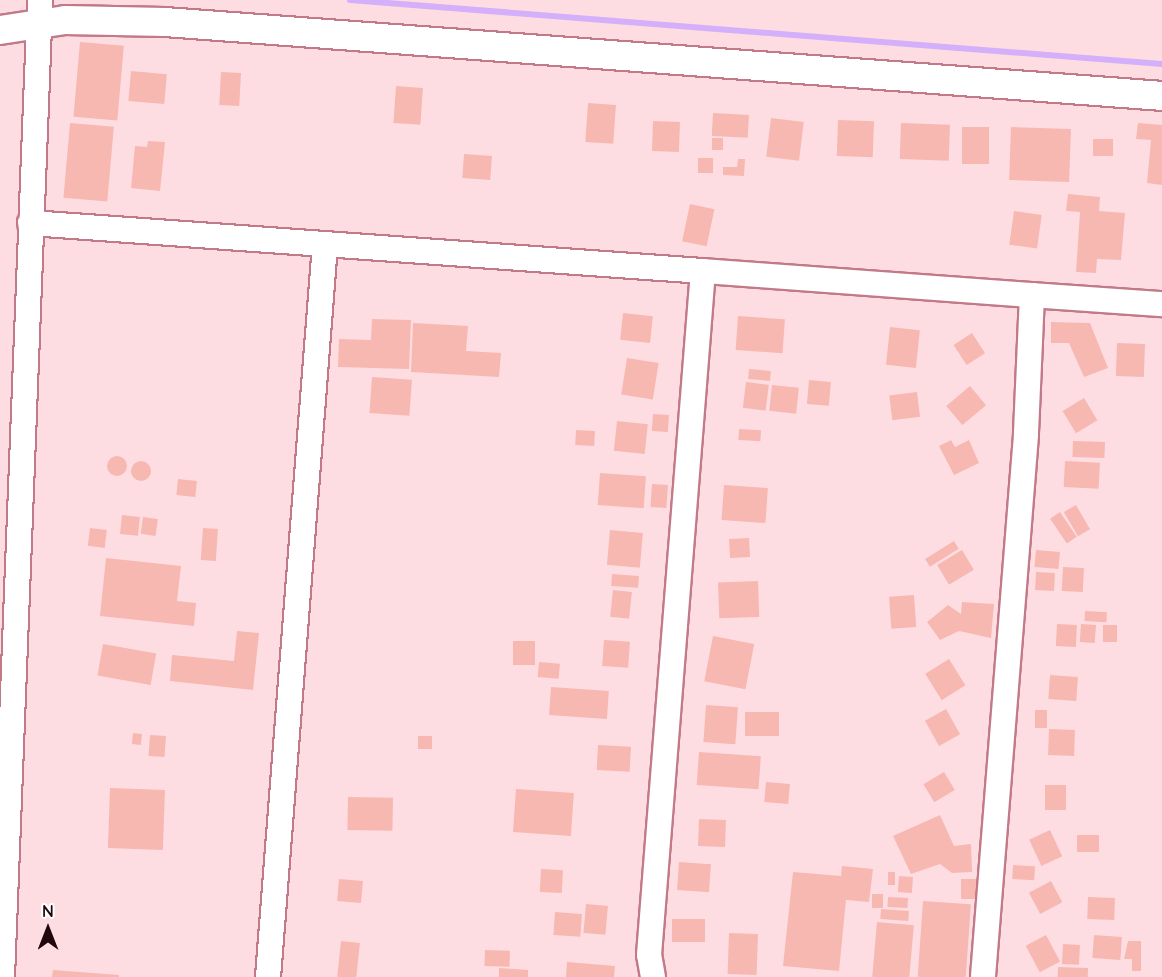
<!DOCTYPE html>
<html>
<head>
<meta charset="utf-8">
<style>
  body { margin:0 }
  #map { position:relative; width:1162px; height:977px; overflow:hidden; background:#fedde2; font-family:Quicksand,sans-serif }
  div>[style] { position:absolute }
  .stream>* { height:6px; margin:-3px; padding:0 3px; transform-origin:3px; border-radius:3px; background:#d4b0fa }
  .building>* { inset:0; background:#f7b8b1; transform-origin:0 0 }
  .round { border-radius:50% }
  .roads { filter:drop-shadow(2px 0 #c27988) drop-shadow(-2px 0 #c27988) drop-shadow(0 2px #c27988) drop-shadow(0 -2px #c27988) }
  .minor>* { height:24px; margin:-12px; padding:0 12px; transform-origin:12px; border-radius:12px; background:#fff }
  .tertiary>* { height:28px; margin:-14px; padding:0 14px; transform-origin:14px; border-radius:14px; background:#fff }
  span { translate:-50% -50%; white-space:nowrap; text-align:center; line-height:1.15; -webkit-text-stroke:4.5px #fff; paint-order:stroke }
  .north { position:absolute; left:18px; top:899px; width:60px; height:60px; -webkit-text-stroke:4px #fff; paint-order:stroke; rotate:0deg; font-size:16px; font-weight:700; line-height:24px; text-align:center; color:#20060d }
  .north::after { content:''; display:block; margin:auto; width:21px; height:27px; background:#20060d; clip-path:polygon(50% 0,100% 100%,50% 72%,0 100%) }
</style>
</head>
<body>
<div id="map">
  <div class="stream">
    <div style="left:350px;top:0;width:815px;rotate:4.51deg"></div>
  </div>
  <div class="building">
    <div style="left:80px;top:42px;width:44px;height:75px;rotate:5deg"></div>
    <div style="left:131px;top:71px;width:36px;height:30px;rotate:5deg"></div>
    <div style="left:221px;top:72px;width:20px;height:33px;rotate:3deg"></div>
    <div style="left:396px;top:86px;width:27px;height:37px;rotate:4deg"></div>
    <div style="left:588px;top:103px;width:28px;height:39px;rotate:4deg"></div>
    <div style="left:713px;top:113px;width:36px;height:23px;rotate:3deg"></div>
    <div style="left:771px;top:118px;width:33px;height:39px;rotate:7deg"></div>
    <div style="left:838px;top:120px;width:36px;height:36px;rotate:2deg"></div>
    <div style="left:653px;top:121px;width:27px;height:30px;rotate:2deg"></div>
    <div style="left:70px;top:123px;width:44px;height:75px;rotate:5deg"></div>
    <div style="left:901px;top:123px;width:49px;height:36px;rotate:2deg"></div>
    <div style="clip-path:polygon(1138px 123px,1162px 125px,1162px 185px,1147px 183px,1151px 140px,1136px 139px)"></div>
    <div style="left:962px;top:127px;width:27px;height:37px"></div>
    <div style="left:1011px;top:127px;width:60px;height:53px;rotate:2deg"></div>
    <div style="left:712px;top:138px;width:11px;height:12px"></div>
    <div style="left:1093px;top:139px;width:20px;height:17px"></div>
    <div style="clip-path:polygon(148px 141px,165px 142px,160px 191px,131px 188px,135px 146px,147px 147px)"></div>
    <div style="left:464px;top:154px;width:28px;height:24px;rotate:4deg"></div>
    <div style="left:698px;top:158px;width:15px;height:15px"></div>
    <div style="clip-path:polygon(738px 159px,745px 159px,744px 176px,723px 175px,723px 167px,737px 167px)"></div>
    <div style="clip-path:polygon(1068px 194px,1100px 197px,1099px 211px,1125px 213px,1121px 260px,1097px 259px,1096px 273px,1076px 272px,1080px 212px,1066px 211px)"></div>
    <div style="left:690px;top:204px;width:25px;height:38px;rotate:12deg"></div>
    <div style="left:1014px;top:211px;width:28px;height:34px;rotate:8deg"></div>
    <div style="left:623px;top:313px;width:30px;height:27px;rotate:6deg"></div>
    <div style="left:738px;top:316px;width:47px;height:34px;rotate:4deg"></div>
    <div style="clip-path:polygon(372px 319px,411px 320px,409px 369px,338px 367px,339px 339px,371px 340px)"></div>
    <div style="clip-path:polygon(1051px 322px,1090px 323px,1108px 368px,1084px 377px,1069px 343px,1051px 343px)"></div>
    <div style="clip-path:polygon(413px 323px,468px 326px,466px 351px,501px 353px,499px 377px,411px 372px)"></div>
    <div style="left:890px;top:327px;width:30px;height:38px;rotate:6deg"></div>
    <div style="left:972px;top:333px;width:24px;height:22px;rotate:57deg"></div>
    <div style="left:1117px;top:343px;width:28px;height:33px;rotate:2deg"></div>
    <div style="left:627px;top:358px;width:32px;height:37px;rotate:9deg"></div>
    <div style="left:749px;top:369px;width:22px;height:10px;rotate:5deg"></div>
    <div style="left:372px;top:377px;width:40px;height:36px;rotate:4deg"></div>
    <div style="left:809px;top:380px;width:22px;height:24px;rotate:5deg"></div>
    <div style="left:746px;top:382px;width:23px;height:26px;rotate:7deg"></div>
    <div style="left:772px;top:385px;width:27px;height:26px;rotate:6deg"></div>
    <div style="left:970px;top:386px;width:25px;height:31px;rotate:50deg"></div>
    <div style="left:917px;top:392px;width:25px;height:28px;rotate:83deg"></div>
    <div style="left:1084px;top:398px;width:26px;height:25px;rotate:59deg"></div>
    <div style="left:653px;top:414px;width:16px;height:17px;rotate:4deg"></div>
    <div style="left:617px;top:421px;width:31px;height:30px;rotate:6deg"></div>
    <div style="left:739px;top:429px;width:22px;height:11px;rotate:3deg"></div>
    <div style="left:576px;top:430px;width:19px;height:15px;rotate:3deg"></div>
    <div style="clip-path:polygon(951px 440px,955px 447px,969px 440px,979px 463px,954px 475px,939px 446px)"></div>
    <div style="left:1073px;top:441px;width:32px;height:16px;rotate:2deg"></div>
    <div class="round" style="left:107px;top:456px;width:20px;height:20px"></div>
    <div style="left:1065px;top:461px;width:35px;height:26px;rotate:3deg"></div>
    <div class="round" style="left:131px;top:461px;width:20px;height:20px"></div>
    <div style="left:600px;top:473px;width:46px;height:32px;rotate:4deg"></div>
    <div style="left:178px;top:479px;width:19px;height:16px;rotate:6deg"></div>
    <div style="left:652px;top:484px;width:16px;height:23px;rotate:4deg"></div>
    <div style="left:724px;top:485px;width:44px;height:35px;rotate:4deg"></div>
    <div style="left:1076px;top:505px;width:28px;height:14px;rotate:60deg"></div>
    <div style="left:1060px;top:512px;width:30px;height:12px;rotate:56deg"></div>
    <div style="left:122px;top:515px;width:18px;height:19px;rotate:6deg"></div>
    <div style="left:143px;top:517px;width:15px;height:17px;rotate:8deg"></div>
    <div style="left:90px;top:528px;width:17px;height:18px;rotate:7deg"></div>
    <div style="left:203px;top:528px;width:15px;height:32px;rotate:4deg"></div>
    <div style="left:610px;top:530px;width:33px;height:35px;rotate:5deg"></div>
    <div style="left:749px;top:538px;width:19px;height:20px;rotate:87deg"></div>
    <div style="left:954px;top:541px;width:9px;height:34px;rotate:58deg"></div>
    <div style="left:962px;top:550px;width:23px;height:29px;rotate:59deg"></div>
    <div style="left:1036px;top:550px;width:24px;height:17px;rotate:5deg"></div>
    <div style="clip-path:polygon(106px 558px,181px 566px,177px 601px,196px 603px,194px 626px,100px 616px)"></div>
    <div style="left:1063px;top:567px;width:21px;height:24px;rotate:3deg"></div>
    <div style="left:1036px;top:572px;width:19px;height:18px;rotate:3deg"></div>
    <div style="left:612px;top:574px;width:27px;height:12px;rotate:4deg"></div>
    <div style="left:758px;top:581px;width:36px;height:40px;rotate:88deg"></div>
    <div style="left:613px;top:590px;width:19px;height:27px;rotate:6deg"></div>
    <div style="left:914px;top:595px;width:32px;height:25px;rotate:86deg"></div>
    <div style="clip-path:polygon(962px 602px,994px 604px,991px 638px,959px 631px,940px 640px,927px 622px,948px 605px,961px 614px)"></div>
    <div style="left:1085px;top:611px;width:22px;height:10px;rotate:3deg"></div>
    <div style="left:1057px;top:624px;width:20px;height:22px;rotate:3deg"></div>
    <div style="left:1081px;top:624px;width:15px;height:18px;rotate:4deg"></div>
    <div style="left:1103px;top:625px;width:14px;height:17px"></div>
    <div style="clip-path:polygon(237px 631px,259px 633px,253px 690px,170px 681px,172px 655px,234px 661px)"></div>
    <div style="left:713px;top:636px;width:42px;height:46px;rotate:11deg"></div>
    <div style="left:604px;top:640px;width:26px;height:26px;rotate:4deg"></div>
    <div style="left:513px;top:641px;width:22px;height:24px"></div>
    <div style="left:103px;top:644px;width:54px;height:32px;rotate:10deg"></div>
    <div style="left:949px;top:659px;width:31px;height:28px;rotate:58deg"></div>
    <div style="left:539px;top:662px;width:21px;height:15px;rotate:5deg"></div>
    <div style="left:1050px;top:675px;width:28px;height:24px;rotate:4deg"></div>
    <div style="left:551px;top:687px;width:58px;height:28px;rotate:4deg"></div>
    <div style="left:706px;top:705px;width:32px;height:37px;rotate:4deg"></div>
    <div style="left:946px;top:709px;width:29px;height:24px;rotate:61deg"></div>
    <div style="left:1035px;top:710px;width:12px;height:18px"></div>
    <div style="left:745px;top:712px;width:34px;height:24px"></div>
    <div style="left:1049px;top:729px;width:26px;height:26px;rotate:2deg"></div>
    <div style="left:133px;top:733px;width:9px;height:11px;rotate:6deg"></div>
    <div style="left:150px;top:735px;width:16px;height:21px;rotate:4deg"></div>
    <div style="left:418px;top:736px;width:14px;height:13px"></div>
    <div style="left:598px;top:745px;width:33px;height:25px;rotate:3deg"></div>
    <div style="left:699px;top:752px;width:62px;height:33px;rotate:4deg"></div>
    <div style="left:944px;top:772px;width:21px;height:24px;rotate:59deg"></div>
    <div style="left:766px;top:782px;width:24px;height:20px;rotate:5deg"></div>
    <div style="left:1045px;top:785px;width:21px;height:25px"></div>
    <div style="left:110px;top:788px;width:55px;height:60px;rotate:2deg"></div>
    <div style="left:516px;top:789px;width:58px;height:43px;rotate:4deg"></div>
    <div style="left:348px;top:797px;width:45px;height:33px;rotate:1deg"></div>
    <div style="clip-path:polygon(940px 815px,954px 846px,971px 844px,972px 872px,952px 873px,940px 864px,911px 874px,893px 836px)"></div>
    <div style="left:699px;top:819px;width:27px;height:27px;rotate:2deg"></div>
    <div style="left:1050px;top:830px;width:29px;height:23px;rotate:65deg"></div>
    <div style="left:1077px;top:835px;width:22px;height:17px"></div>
    <div style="left:679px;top:862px;width:32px;height:28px;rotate:4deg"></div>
    <div style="left:1013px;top:865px;width:22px;height:14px;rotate:3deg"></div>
    <div style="clip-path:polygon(842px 866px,873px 869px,869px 902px,846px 900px,839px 971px,783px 966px,793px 872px,841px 876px)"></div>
    <div style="left:541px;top:869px;width:22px;height:23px;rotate:3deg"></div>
    <div style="left:888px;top:872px;width:7px;height:13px"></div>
    <div style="left:899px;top:876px;width:14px;height:16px;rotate:4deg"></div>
    <div style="left:339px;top:879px;width:24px;height:22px;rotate:5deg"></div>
    <div style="left:961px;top:879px;width:15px;height:20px"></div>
    <div style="left:1051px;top:881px;width:24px;height:25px;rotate:62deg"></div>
    <div style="left:872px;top:894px;width:11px;height:14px"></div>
    <div style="left:888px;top:897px;width:20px;height:10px;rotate:3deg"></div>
    <div style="left:1088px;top:897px;width:27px;height:22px;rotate:2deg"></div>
    <div style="left:923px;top:901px;width:48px;height:76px;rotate:4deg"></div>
    <div style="left:586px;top:904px;width:22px;height:29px;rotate:5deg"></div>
    <div style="left:881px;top:909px;width:28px;height:10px;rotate:4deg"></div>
    <div style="left:555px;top:912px;width:27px;height:23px;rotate:4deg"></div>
    <div style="left:672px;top:919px;width:33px;height:23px"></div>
    <div style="left:877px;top:922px;width:37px;height:55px;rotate:5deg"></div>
    <div style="left:729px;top:933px;width:29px;height:41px;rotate:2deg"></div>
    <div style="left:1046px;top:935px;width:30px;height:23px;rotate:62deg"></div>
    <div style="left:1094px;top:935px;width:28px;height:23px;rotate:4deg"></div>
    <div style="left:341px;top:941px;width:19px;height:36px;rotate:6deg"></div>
    <div style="clip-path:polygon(1128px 941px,1141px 941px,1141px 971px,1132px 971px,1132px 959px,1124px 959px)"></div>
    <div style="left:1063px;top:944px;width:17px;height:20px;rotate:3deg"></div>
    <div style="left:485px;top:950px;width:25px;height:16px;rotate:2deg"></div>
    <div style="clip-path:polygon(567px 962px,615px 966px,614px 977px,566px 977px)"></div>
    <div style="left:1058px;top:967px;width:30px;height:10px;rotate:2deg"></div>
    <div style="clip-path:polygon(499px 968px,528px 970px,528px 977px,499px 977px)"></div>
    <div style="clip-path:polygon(53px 970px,119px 975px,119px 977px,52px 977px)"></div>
  </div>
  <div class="roads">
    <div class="minor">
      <div style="left:30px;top:223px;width:675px;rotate:4.08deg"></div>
      <div style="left:1032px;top:295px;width:130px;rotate:4deg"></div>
      <div style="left:2px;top:977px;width:978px;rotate:-87.77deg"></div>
      <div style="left:268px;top:977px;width:734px;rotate:-85.55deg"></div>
      <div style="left:653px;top:977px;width:22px;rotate:-100deg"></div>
      <div style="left:649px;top:955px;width:686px;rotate:-85.49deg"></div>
      <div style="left:703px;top:271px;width:330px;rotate:4.2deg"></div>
      <div style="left:1032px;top:295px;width:140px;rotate:92.5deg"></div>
      <div style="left:1026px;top:435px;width:544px;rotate:94.54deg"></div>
    </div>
    <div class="tertiary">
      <div style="left:0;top:30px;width:66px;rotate:-8.7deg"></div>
      <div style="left:65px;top:20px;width:100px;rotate:1.1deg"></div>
      <div style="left:165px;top:22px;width:1000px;rotate:4.24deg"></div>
    </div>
  </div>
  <div class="north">N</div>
</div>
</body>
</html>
